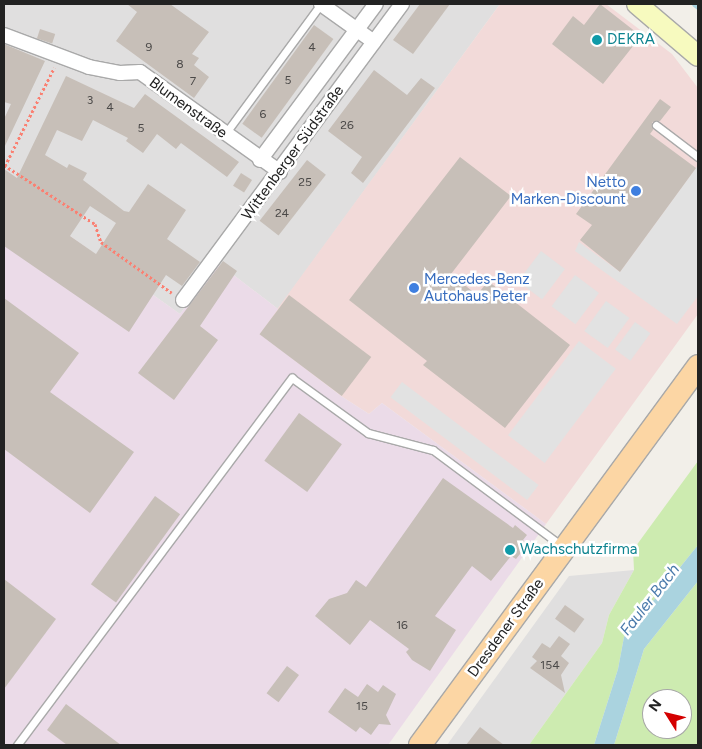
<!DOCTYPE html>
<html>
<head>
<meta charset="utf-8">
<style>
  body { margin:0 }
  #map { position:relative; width:702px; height:749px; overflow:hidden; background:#f2efe9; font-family:Figtree,sans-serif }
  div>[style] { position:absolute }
  .residential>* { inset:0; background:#e0dfdf }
  .commercial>* { inset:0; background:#f2dad9 }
  .industrial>* { inset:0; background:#ebdbe8 }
  .grass>* { inset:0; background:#cdebb0 }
  .parking>* { inset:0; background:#e2e2e2; transform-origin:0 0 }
  .water>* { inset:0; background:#aad3df }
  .stream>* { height:5px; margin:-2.5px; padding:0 2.5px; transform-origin:2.5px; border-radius:2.5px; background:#aad3df }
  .building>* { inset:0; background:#c7bfb8; transform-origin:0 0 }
  .path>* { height:3px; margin-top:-1.5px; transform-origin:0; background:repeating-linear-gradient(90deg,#fa8072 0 2.5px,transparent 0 5px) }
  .roads { filter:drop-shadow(1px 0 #a9a9a9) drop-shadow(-1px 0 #a9a9a9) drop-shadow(0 1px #a9a9a9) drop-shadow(0 -1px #a9a9a9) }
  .service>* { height:7px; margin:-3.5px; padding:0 3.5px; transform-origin:3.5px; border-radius:3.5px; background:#fff }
  .minor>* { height:14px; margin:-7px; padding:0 7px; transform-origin:7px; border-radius:7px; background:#fff }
  .secondary>* { height:20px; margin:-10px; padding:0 10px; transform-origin:10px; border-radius:10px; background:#f7fabf }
  .primary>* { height:22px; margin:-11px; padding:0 11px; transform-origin:11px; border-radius:11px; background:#fcd6a4 }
  .dots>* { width:14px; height:14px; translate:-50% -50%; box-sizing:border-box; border:2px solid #fff; border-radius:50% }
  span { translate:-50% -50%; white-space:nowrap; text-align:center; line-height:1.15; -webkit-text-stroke:5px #fff; paint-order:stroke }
  .number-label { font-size:12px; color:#4b4948 }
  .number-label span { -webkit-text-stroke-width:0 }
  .culture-label { font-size:15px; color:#0d838f }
  .left { translate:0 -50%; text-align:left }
  .street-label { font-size:15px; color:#222 }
  .shop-label { font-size:15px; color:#366cbe }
  .right { translate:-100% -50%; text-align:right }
  .water-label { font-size:16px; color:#4a7aab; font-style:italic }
  .frame { position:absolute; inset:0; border:5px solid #222; pointer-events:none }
  .north { position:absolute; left:642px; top:689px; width:50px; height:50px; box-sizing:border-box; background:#fff; border:1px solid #a7a7a7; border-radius:50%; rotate:306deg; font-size:14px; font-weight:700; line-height:20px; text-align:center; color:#222 }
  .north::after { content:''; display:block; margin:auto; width:18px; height:22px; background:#d40000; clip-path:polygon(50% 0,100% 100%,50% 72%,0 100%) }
</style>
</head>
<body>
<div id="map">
  <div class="residential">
    <div style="clip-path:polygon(4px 4px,500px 4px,278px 309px,218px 263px,180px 314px,4px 189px)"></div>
    <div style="clip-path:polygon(634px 570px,609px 615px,602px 643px,529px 745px,447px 745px,569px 576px)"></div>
  </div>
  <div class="commercial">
    <div style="clip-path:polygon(500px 4px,606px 4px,672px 54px,698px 88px,698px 314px,546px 524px,382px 403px,369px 414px,341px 396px,259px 334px)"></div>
  </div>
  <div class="industrial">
    <div style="clip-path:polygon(4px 189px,180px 314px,218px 263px,278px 309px,260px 334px,341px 396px,369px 414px,382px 403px,546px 524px,388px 745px,4px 745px)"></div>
  </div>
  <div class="grass">
    <div style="clip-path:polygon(698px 461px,698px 545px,624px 637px,618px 669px,594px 745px,529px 745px,602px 643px,609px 615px,634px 570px,633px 550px)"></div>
    <div style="clip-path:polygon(evenodd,698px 581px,698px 745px,614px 745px,644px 649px,698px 581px,652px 699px,682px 699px,682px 729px,652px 729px,652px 699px)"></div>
  </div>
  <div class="parking">
    <div style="clip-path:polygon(698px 165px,698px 296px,677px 324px,575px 251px,579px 242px,620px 272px)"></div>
    <div style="left:541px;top:251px;width:30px;height:38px;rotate:37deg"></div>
    <div style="left:575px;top:275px;width:30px;height:39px;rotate:37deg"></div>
    <div style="left:606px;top:301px;width:29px;height:37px;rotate:36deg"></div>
    <div style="left:635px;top:322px;width:19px;height:34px;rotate:36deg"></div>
    <div style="left:579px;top:341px;width:46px;height:118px;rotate:37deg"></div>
    <div style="left:402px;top:382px;width:171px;height:19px;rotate:37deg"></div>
  </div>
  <div class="water">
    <div style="clip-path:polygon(698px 545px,698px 581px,644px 649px,614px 745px,594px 745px,618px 669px,624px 637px)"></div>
  </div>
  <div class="stream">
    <div style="left:694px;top:4px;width:5px;rotate:37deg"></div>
  </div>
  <div class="building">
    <div style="clip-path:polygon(127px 4px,170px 4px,209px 32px,192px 54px,199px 58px,194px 65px,209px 77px,194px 98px,116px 41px,137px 12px)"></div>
    <div style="clip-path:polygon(420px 4px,450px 4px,413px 54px,393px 40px)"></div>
    <div style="clip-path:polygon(600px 4px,641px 36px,603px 84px,552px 44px,573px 16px,584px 25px)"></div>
    <div style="left:314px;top:25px;width:24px;height:122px;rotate:36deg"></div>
    <div style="left:40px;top:29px;width:16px;height:10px;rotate:18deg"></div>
    <div style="clip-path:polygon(4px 44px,45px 61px,4px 148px,4px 119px,11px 104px,4px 102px)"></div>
    <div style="clip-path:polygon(374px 70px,407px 95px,421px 78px,435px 88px,363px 183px,351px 173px,362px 157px,328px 131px)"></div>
    <div style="clip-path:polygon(evenodd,66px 76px,134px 108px,145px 94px,239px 162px,227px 177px,181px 143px,176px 149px,157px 134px,143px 153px,126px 141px,128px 138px,93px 120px,82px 141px,57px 130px,45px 155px,67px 168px,69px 164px,87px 173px,83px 180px,124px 211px,129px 212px,148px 184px,186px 210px,167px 239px,200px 262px,182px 286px,166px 275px,129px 332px,4px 246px,4px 169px,17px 178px,66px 76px,90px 206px,116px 223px,96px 254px,70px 236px,90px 206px)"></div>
    <div style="clip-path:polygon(660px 99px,671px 107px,660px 121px,652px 122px,653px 130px,650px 134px,696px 168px,620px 272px,580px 240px,592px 225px,576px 214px)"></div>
    <div style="clip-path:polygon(460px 157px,511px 196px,451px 274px,477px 295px,488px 281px,570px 345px,505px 428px,423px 365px,427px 361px,349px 300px)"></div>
    <div style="left:307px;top:160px;width:24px;height:77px;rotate:38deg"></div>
    <div style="left:241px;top:173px;width:13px;height:15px;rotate:32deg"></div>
    <div style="clip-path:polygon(223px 261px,237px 271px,200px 326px,218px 340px,174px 400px,138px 373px)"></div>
    <div style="left:289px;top:295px;width:103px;height:49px;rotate:37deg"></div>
    <div style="clip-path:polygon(4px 298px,79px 353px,50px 392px,134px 452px,90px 513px,4px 449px)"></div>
    <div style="left:299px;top:413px;width:53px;height:59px;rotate:36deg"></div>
    <div style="clip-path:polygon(443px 478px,513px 528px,515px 525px,527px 535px,523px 540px,528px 544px,516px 559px,511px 556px,491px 581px,472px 566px,435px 616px,456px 630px,430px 671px,412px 660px,406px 652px,409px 649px,370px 620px,350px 645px,315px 616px,329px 599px,347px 593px,356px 580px,366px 587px)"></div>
    <div style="left:155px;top:496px;width:31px;height:109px;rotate:36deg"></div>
    <div style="clip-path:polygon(4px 579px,56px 619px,4px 689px)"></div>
    <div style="left:565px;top:605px;width:24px;height:17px;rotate:36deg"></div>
    <div style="clip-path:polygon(559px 636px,570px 644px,561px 656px,569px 663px,561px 675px,565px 693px,530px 668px,537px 661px,532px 657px,542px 643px,550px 648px)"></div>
    <div style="left:287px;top:666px;width:15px;height:34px;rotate:37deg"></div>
    <div style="clip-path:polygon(367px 684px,378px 692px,383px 685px,396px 694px,386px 715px,391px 725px,379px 724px,371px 735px,360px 727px,356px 732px,328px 712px,345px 688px,358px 697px)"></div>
    <div style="clip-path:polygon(66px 704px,121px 745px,67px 745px,47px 730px)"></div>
    <div style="clip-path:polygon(480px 727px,504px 745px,466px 745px)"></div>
  </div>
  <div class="path">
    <div style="left:4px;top:165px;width:108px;rotate:33deg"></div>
    <div style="left:95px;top:224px;width:19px;rotate:72deg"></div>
    <div style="left:101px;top:242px;width:87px;rotate:35.7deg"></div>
    <div style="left:5px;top:166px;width:110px;rotate:-63.4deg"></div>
  </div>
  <div class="roads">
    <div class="service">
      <div style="left:656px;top:125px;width:53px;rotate:37.3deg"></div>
      <div style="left:225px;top:134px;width:162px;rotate:-53.6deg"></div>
      <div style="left:17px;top:745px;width:459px;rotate:-53.2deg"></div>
      <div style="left:292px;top:378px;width:94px;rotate:35.9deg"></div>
      <div style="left:368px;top:433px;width:67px;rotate:14.7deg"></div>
      <div style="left:433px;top:450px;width:162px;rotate:36.7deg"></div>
    </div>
    <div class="minor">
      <div style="left:321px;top:4px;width:65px;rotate:35.6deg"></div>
      <div style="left:4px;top:35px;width:91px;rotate:20.6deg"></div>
      <div style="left:89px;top:67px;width:32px;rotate:11deg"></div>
      <div style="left:120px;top:73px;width:20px;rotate:-3deg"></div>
      <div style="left:140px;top:72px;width:172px;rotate:35.5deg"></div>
      <div style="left:260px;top:160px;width:194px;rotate:-53.4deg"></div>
      <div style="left:183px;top:300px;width:368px;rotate:-53.5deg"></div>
    </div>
    <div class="secondary">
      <div style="left:637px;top:4px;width:80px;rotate:40.4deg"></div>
    </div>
    <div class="primary">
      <div style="left:420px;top:745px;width:470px;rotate:-53.7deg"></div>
    </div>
  </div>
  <div class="dots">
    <div style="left:597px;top:40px;background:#0f9aa8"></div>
    <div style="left:636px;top:191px;background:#3f7fe0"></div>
    <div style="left:414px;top:288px;background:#3f7fe0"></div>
    <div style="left:510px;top:550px;background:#0f9aa8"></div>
  </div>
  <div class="number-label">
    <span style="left:149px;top:48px">9</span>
    <span style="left:312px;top:48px">4</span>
    <span style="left:180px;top:65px">8</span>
    <span style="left:288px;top:81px">5</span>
    <span style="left:193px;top:82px">7</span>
    <span style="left:90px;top:101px">3</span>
    <span style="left:110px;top:108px">4</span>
    <span style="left:263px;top:115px">6</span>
    <span style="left:347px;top:126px">26</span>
    <span style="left:141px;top:129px">5</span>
    <span style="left:305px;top:183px">25</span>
    <span style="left:282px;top:214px">24</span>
    <span style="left:402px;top:626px">16</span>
    <span style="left:550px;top:666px">154</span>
    <span style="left:362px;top:707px">15</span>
  </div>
  <div class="culture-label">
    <span class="left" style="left:607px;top:40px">DEKRA</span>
    <span class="left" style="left:520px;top:550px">Wachschutzfirma</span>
  </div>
  <div class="street-label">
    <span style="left:188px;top:108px;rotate:36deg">Blumenstraße</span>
    <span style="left:293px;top:153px;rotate:-54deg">Wittenberger Südstraße</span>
    <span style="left:506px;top:628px;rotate:-54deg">Dresdener Straße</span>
  </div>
  <div class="shop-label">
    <span class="right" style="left:626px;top:191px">Netto<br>Marken-Discount</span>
    <span class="left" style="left:424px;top:288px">Mercedes-Benz<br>Autohaus Peter</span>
  </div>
  <div class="water-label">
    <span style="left:650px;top:600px;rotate:-52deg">Fauler Bach</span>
  </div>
  <div class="frame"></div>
  <div class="north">N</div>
</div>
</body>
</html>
